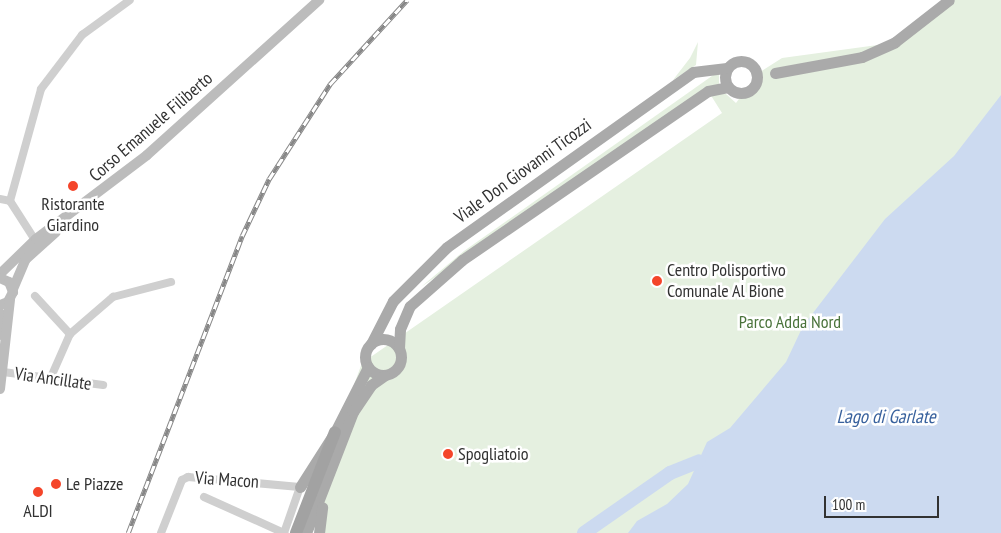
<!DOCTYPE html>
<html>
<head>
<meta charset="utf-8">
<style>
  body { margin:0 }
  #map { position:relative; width:1001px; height:533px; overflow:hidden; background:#fff; font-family:"PT Sans Narrow",sans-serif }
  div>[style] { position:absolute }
  .green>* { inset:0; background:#e5f0e0 }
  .water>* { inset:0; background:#ccdaf0 }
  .river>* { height:14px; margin:-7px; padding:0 7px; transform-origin:7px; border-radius:7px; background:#ccdaf0 }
  .minor>* { height:8px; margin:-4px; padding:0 4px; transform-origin:4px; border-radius:4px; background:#cfcfcf }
  .secondary>* { height:10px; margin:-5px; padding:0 5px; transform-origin:5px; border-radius:5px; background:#bcbcbc }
  .primary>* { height:11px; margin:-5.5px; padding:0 5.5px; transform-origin:5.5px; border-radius:5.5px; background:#aaa }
  .primary>.ring { margin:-5.5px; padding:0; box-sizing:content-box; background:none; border:11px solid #aaa; border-radius:50% }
  .trunk>* { height:12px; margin:-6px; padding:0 6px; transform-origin:6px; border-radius:6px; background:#a2a2a2 }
  .rail>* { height:4.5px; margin-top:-2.25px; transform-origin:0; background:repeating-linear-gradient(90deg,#fff 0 8px,#878787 0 16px); box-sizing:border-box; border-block:1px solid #878787 }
  .dots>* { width:14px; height:14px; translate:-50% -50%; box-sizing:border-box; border:2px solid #fff; border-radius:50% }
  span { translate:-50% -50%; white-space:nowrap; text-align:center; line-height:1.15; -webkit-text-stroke:5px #fff; paint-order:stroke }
  .street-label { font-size:18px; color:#323232 }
  .poi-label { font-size:18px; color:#323232 }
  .left { translate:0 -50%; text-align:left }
  .park-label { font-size:18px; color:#4a733b }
  .water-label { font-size:19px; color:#38619d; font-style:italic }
  .scale { position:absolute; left:824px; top:496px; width:115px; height:22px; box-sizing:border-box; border:2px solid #323232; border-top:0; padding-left:6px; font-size:15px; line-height:18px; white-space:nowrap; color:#323232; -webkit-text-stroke:4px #fff; paint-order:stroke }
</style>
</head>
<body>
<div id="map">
  <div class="green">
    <div style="clip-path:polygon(946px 0,1001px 0,1001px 533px,315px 533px,337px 431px,362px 363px,722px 113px,710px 94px,726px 94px,736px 103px,757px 74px,782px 58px,885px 44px)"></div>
    <div style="clip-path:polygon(698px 42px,696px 65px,673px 80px,690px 58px)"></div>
    <div style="clip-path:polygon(719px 71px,719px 84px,421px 287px,464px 251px)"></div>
  </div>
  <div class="water">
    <div style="clip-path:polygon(1001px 95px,1001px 533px,628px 533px,637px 521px,667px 504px,688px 484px,707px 442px,730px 428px,786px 362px,803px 326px,885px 219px,954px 156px)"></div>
  </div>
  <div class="river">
    <div style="left:584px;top:533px;width:105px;rotate:-34.9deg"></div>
    <div style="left:670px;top:473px;width:31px;rotate:-22deg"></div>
  </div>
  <div class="minor">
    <div style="left:0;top:199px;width:10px;rotate:11deg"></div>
    <div style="left:10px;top:201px;width:50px;rotate:57.3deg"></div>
    <div style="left:10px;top:201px;width:116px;rotate:-74.5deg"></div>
    <div style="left:41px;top:89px;width:68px;rotate:-52.8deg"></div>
    <div style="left:82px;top:35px;width:59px;rotate:-36.1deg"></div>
    <div style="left:35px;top:296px;width:52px;rotate:47.4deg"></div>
    <div style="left:3px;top:372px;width:101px;rotate:7.4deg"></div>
    <div style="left:51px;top:377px;width:47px;rotate:-66.2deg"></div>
    <div style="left:70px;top:334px;width:57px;rotate:-40.7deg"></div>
    <div style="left:113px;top:297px;width:60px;rotate:-14.5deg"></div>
    <div style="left:204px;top:497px;width:88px;rotate:24.2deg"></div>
    <div style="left:161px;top:533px;width:57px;rotate:-68.4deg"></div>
    <div style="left:182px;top:480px;width:7px;rotate:-27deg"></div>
    <div style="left:188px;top:477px;width:112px;rotate:5.1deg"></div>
    <div style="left:300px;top:487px;width:49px;rotate:109.2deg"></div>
  </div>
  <div class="secondary">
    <div style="left:0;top:274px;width:50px;rotate:-44.2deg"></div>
    <div style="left:36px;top:239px;width:139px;rotate:-37.1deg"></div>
    <div style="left:147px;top:155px;width:232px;rotate:-42deg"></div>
    <div style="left:0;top:278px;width:10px;rotate:24deg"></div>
    <div style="left:9px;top:282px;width:11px;rotate:68deg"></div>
    <div style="left:13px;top:292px;width:11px;rotate:117deg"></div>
    <div style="left:8px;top:302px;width:9px;rotate:159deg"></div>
    <div style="left:13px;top:289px;width:33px;rotate:-67deg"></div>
    <div style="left:26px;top:259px;width:40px;rotate:-42deg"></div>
    <div style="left:0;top:313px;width:22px;rotate:90deg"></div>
    <div style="left:0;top:389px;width:90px;rotate:-83.6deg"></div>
  </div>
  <div class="primary">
    <div class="ring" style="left:725px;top:61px;width:21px;height:21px"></div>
    <div style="left:775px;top:73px;width:88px;rotate:-10.4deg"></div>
    <div style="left:862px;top:57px;width:36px;rotate:-24deg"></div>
    <div style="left:895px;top:42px;width:68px;rotate:-37.9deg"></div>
    <div class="ring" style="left:365px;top:339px;width:25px;height:25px"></div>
    <div style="left:371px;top:344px;width:48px;rotate:-62.9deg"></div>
    <div style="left:393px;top:301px;width:76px;rotate:-45deg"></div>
    <div style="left:447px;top:247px;width:302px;rotate:-35.4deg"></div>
    <div style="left:693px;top:72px;width:34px;rotate:-7deg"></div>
    <div style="left:399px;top:348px;width:19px;rotate:-87deg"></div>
    <div style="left:400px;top:329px;width:25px;rotate:-67deg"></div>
    <div style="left:410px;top:306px;width:69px;rotate:-41.5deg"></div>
    <div style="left:462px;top:260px;width:298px;rotate:-34.5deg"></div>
    <div style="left:708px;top:91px;width:20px;rotate:-11deg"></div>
    <div style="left:300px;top:487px;width:65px;rotate:-57.5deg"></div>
    <div style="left:335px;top:432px;width:73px;rotate:-63.1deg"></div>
    <div style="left:306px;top:533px;width:130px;rotate:-68.8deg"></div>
    <div style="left:353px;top:412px;width:32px;rotate:-56deg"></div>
    <div style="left:371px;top:385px;width:16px;rotate:-35deg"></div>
    <div style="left:319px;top:533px;width:26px;rotate:-83deg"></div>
  </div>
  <div class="trunk">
    <div style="left:296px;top:533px;width:108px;rotate:-68.9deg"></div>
  </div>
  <div class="rail">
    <div style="left:128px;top:533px;width:318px;rotate:-69deg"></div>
    <div style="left:242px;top:236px;width:63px;rotate:-64.7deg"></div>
    <div style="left:269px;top:179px;width:113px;rotate:-57.3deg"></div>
    <div style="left:330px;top:84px;width:114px;rotate:-47.5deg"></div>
  </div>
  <div class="dots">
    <div style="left:73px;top:186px;background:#f4452a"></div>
    <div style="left:657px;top:281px;background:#f4452a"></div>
    <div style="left:448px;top:454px;background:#f4452a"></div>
    <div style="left:56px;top:484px;background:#f4452a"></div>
    <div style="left:38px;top:492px;background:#f4452a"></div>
  </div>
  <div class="street-label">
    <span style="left:151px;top:127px;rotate:-41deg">Corso Emanuele Filiberto</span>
    <span style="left:523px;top:171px;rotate:-36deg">Viale Don Giovanni Ticozzi</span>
    <span style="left:53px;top:379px;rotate:8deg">Via Ancillate</span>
    <span style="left:227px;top:480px;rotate:4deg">Via Macon</span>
  </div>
  <div class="poi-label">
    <span style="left:73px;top:215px">Ristorante<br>Giardino</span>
    <span class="left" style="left:667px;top:281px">Centro Polisportivo<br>Comunale Al Bione</span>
    <span class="left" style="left:458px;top:454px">Spogliatoio</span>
    <span class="left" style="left:66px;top:484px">Le Piazze</span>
    <span style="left:38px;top:511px">ALDI</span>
  </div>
  <div class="park-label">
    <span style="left:790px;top:322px">Parco Adda Nord</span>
  </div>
  <div class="water-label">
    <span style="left:886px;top:417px">Lago di Garlate</span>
  </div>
  <div class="scale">100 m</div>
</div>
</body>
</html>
